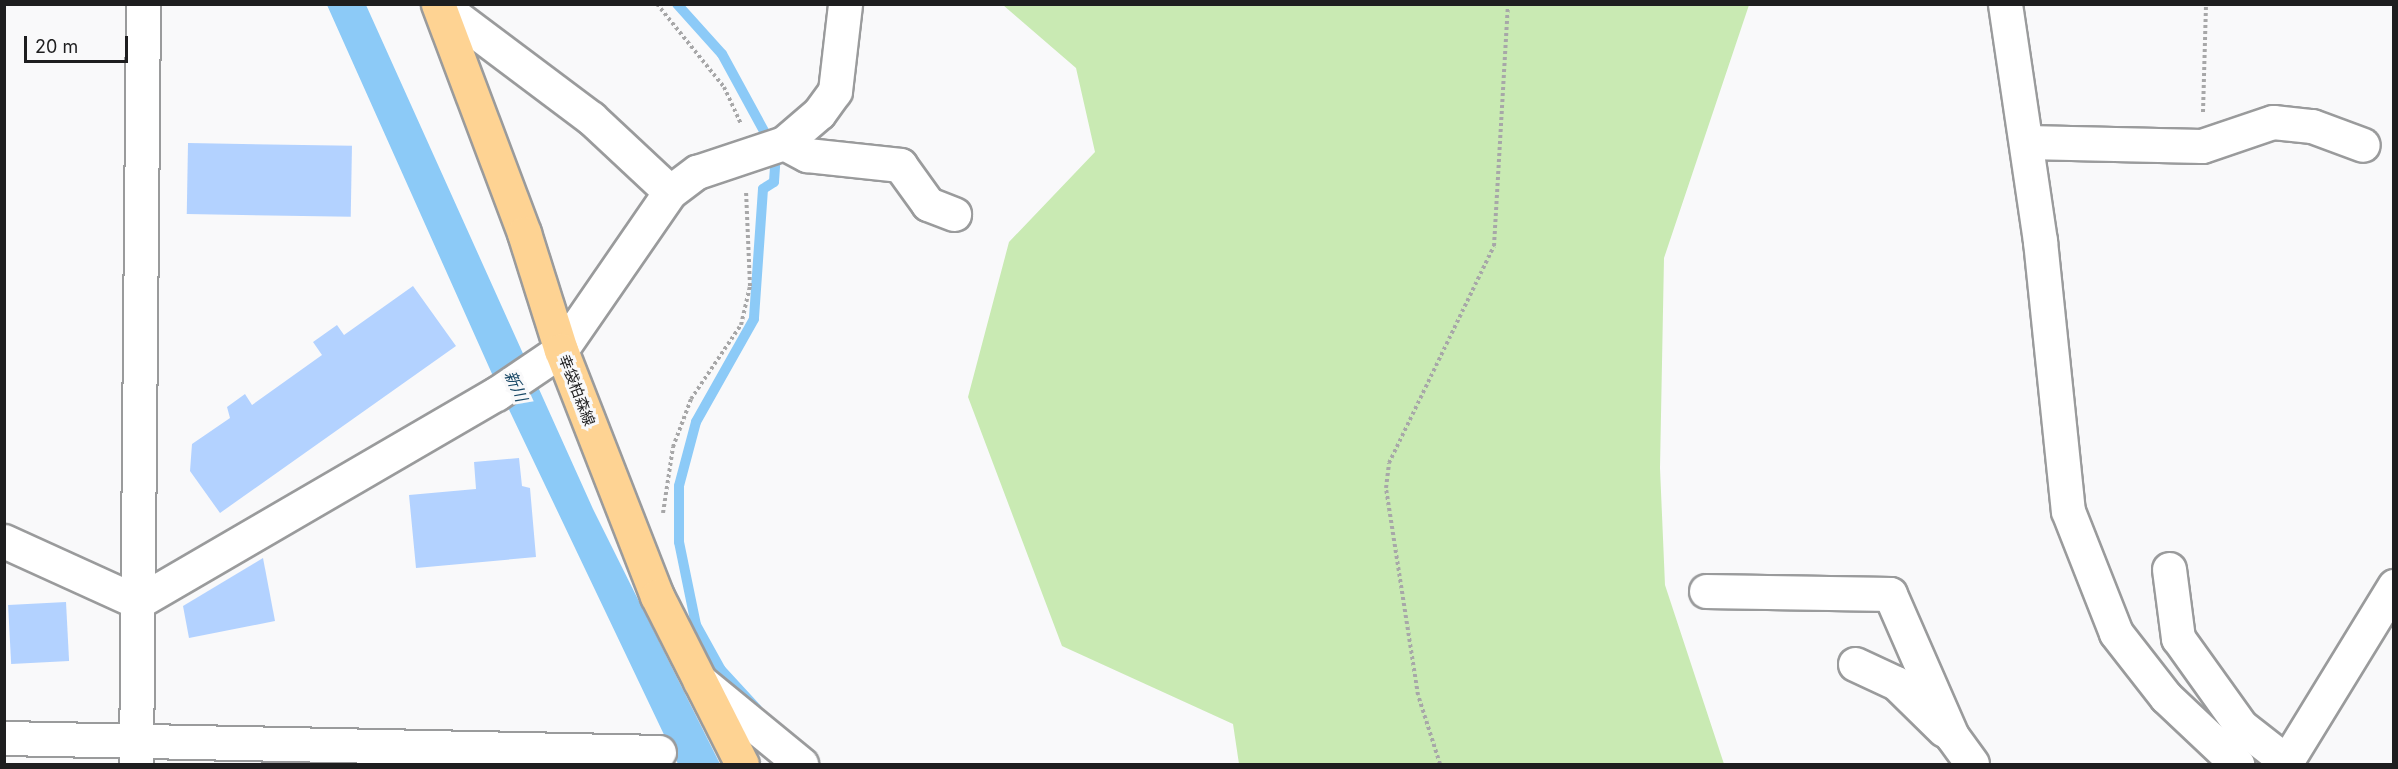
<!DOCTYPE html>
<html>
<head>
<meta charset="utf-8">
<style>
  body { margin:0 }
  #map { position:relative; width:2398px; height:769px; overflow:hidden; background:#f9f9fa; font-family:Inter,"Noto Sans JP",sans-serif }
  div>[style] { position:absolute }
  .green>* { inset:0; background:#c9eab3 }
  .water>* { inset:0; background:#8ccaf7 }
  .stream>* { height:10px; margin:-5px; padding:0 5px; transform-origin:5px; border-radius:5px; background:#8ccaf7 }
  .building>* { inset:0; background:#b3d2ff; transform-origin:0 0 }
  .path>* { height:4px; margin-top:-2px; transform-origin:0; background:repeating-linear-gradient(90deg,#a7a7a8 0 3px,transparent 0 6px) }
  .roads { filter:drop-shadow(2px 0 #9a9b9c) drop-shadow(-2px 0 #9a9b9c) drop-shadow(0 2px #9a9b9c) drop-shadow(0 -2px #9a9b9c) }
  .minor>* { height:33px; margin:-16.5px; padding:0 16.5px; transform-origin:16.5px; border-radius:16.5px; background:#fff }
  .major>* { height:33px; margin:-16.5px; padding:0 16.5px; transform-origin:16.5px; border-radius:16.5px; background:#fed393 }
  span { translate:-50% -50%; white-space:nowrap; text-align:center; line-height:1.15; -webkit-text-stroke:6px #f9f9fa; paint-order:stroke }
  .street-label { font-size:15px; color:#1e1e1f }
  .water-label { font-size:16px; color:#194866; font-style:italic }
  .frame { position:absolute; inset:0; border:6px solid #1e1e1f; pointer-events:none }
  .scale { position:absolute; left:24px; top:36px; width:104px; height:27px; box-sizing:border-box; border:3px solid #1e1e1f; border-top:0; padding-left:8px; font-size:18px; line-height:21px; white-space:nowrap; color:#1e1e1f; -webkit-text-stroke:4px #f9f9fa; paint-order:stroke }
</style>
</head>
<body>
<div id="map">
  <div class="green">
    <div style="clip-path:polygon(1003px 5px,1749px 5px,1664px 258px,1660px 468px,1665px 585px,1724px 764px,1239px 764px,1233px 724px,1062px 646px,968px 397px,1009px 242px,1095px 152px,1076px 68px)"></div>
  </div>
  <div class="water">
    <div style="clip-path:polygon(327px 5px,366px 5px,593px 509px,720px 764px,678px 764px,493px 376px)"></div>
  </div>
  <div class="stream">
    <div style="left:677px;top:4px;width:67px;rotate:48deg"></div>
    <div style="left:722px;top:54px;width:113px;rotate:61.4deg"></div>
    <div style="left:776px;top:153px;width:29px;rotate:94deg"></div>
    <div style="left:774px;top:182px;width:13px;rotate:148deg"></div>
    <div style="left:763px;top:189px;width:130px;rotate:94deg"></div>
    <div style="left:754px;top:319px;width:118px;rotate:119.4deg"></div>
    <div style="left:696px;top:422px;width:66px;rotate:104.9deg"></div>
    <div style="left:679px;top:486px;width:56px;rotate:90deg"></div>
    <div style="left:679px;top:542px;width:85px;rotate:78.4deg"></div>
    <div style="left:696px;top:625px;width:51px;rotate:60.9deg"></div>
    <div style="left:721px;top:670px;width:53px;rotate:47.3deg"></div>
  </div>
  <div class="building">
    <div style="left:188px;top:143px;width:164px;height:71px;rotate:1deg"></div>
    <div style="clip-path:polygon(413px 286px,456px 346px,220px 513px,190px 471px,192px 444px,230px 418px,227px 407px,245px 394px,252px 405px,322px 355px,313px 342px,337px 325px,344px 335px)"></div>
    <div style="clip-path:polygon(519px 458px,522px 486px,530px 488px,536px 557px,416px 568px,409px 495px,476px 489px,474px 462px)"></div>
    <div style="clip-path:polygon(263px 558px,275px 621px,189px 638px,183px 606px)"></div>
    <div style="left:66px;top:602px;width:59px;height:58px;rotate:87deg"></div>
  </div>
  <div class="path">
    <div style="left:657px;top:4px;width:107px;rotate:51.1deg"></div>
    <div style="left:724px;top:87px;width:41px;rotate:65.3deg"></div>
    <div style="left:2203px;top:112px;width:108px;rotate:-88.4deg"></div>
    <div style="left:663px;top:513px;width:67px;rotate:-81.4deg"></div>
    <div style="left:673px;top:447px;width:51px;rotate:-69.4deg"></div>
    <div style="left:691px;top:399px;width:89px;rotate:-56deg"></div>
    <div style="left:741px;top:325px;width:40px;rotate:-77deg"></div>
    <div style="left:750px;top:286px;width:96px;rotate:-92.4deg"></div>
    <div style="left:1440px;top:764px;width:72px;rotate:-107.7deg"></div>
    <div style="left:1418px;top:695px;width:209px;rotate:-98.8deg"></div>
    <div style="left:1386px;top:488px;width:25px;rotate:-83deg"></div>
    <div style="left:1389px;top:463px;width:241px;rotate:-64.2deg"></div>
    <div style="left:1494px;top:246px;width:242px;rotate:-86.7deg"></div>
  </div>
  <div class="roads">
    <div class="minor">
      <div style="left:439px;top:4px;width:190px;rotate:36.9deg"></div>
      <div style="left:591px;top:118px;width:108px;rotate:43.1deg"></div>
      <div style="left:2005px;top:4px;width:240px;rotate:81.6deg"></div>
      <div style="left:2040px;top:241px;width:271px;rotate:84.1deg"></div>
      <div style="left:2068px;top:511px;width:131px;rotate:68.5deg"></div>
      <div style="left:2116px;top:633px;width:81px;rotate:52deg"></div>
      <div style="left:2166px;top:697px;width:98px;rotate:43.3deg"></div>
      <div style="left:2027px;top:142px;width:175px;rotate:1.3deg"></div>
      <div style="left:2202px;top:146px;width:75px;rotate:-18.7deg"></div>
      <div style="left:2273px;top:122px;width:39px;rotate:6deg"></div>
      <div style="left:2312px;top:126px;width:54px;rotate:20.4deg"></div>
      <div style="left:784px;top:143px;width:26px;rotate:28deg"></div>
      <div style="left:807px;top:155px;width:94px;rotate:6.1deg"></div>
      <div style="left:900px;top:165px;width:48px;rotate:54.3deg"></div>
      <div style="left:928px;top:204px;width:28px;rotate:21deg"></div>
      <div style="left:4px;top:541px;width:147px;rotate:24.5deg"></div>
      <div style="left:138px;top:602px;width:414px;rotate:-30.2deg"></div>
      <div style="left:496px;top:394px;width:78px;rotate:-34.1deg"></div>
      <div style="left:561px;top:350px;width:192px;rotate:-55.4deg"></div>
      <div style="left:670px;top:192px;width:34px;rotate:-37deg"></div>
      <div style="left:697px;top:172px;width:92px;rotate:-18.4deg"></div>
      <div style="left:784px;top:143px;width:46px;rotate:-40.6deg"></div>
      <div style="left:819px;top:113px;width:27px;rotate:-54deg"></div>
      <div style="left:835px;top:91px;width:88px;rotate:-83.4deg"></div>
      <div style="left:2169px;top:569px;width:70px;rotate:82.6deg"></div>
      <div style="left:2178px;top:638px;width:108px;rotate:54.4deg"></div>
      <div style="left:2241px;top:726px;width:58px;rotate:38deg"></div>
      <div style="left:1706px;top:591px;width:184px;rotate:0.9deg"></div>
      <div style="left:1890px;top:594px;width:155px;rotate:66.4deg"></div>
      <div style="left:1952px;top:736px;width:34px;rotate:54deg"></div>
      <div style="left:1855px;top:664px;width:45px;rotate:24.9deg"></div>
      <div style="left:1896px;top:683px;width:67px;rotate:44.4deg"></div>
      <div style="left:700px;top:681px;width:131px;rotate:39.4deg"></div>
      <div style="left:4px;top:738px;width:655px;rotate:1.22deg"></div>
      <div style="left:136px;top:764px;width:760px;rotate:-89.47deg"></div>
      <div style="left:2285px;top:764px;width:209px;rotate:-58.5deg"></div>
    </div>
    <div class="major">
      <div style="left:438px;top:4px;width:245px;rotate:69.4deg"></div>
      <div style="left:524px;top:233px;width:123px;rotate:72.5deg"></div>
      <div style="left:561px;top:350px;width:264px;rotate:68.7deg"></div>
      <div style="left:657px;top:596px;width:188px;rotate:63.2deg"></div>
    </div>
  </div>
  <div class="street-label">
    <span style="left:577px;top:390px;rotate:69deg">幸袋柏森線</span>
  </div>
  <div class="water-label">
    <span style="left:516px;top:386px;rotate:66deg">新川</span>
  </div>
  <div class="frame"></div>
  <div class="scale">20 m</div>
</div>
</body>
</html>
